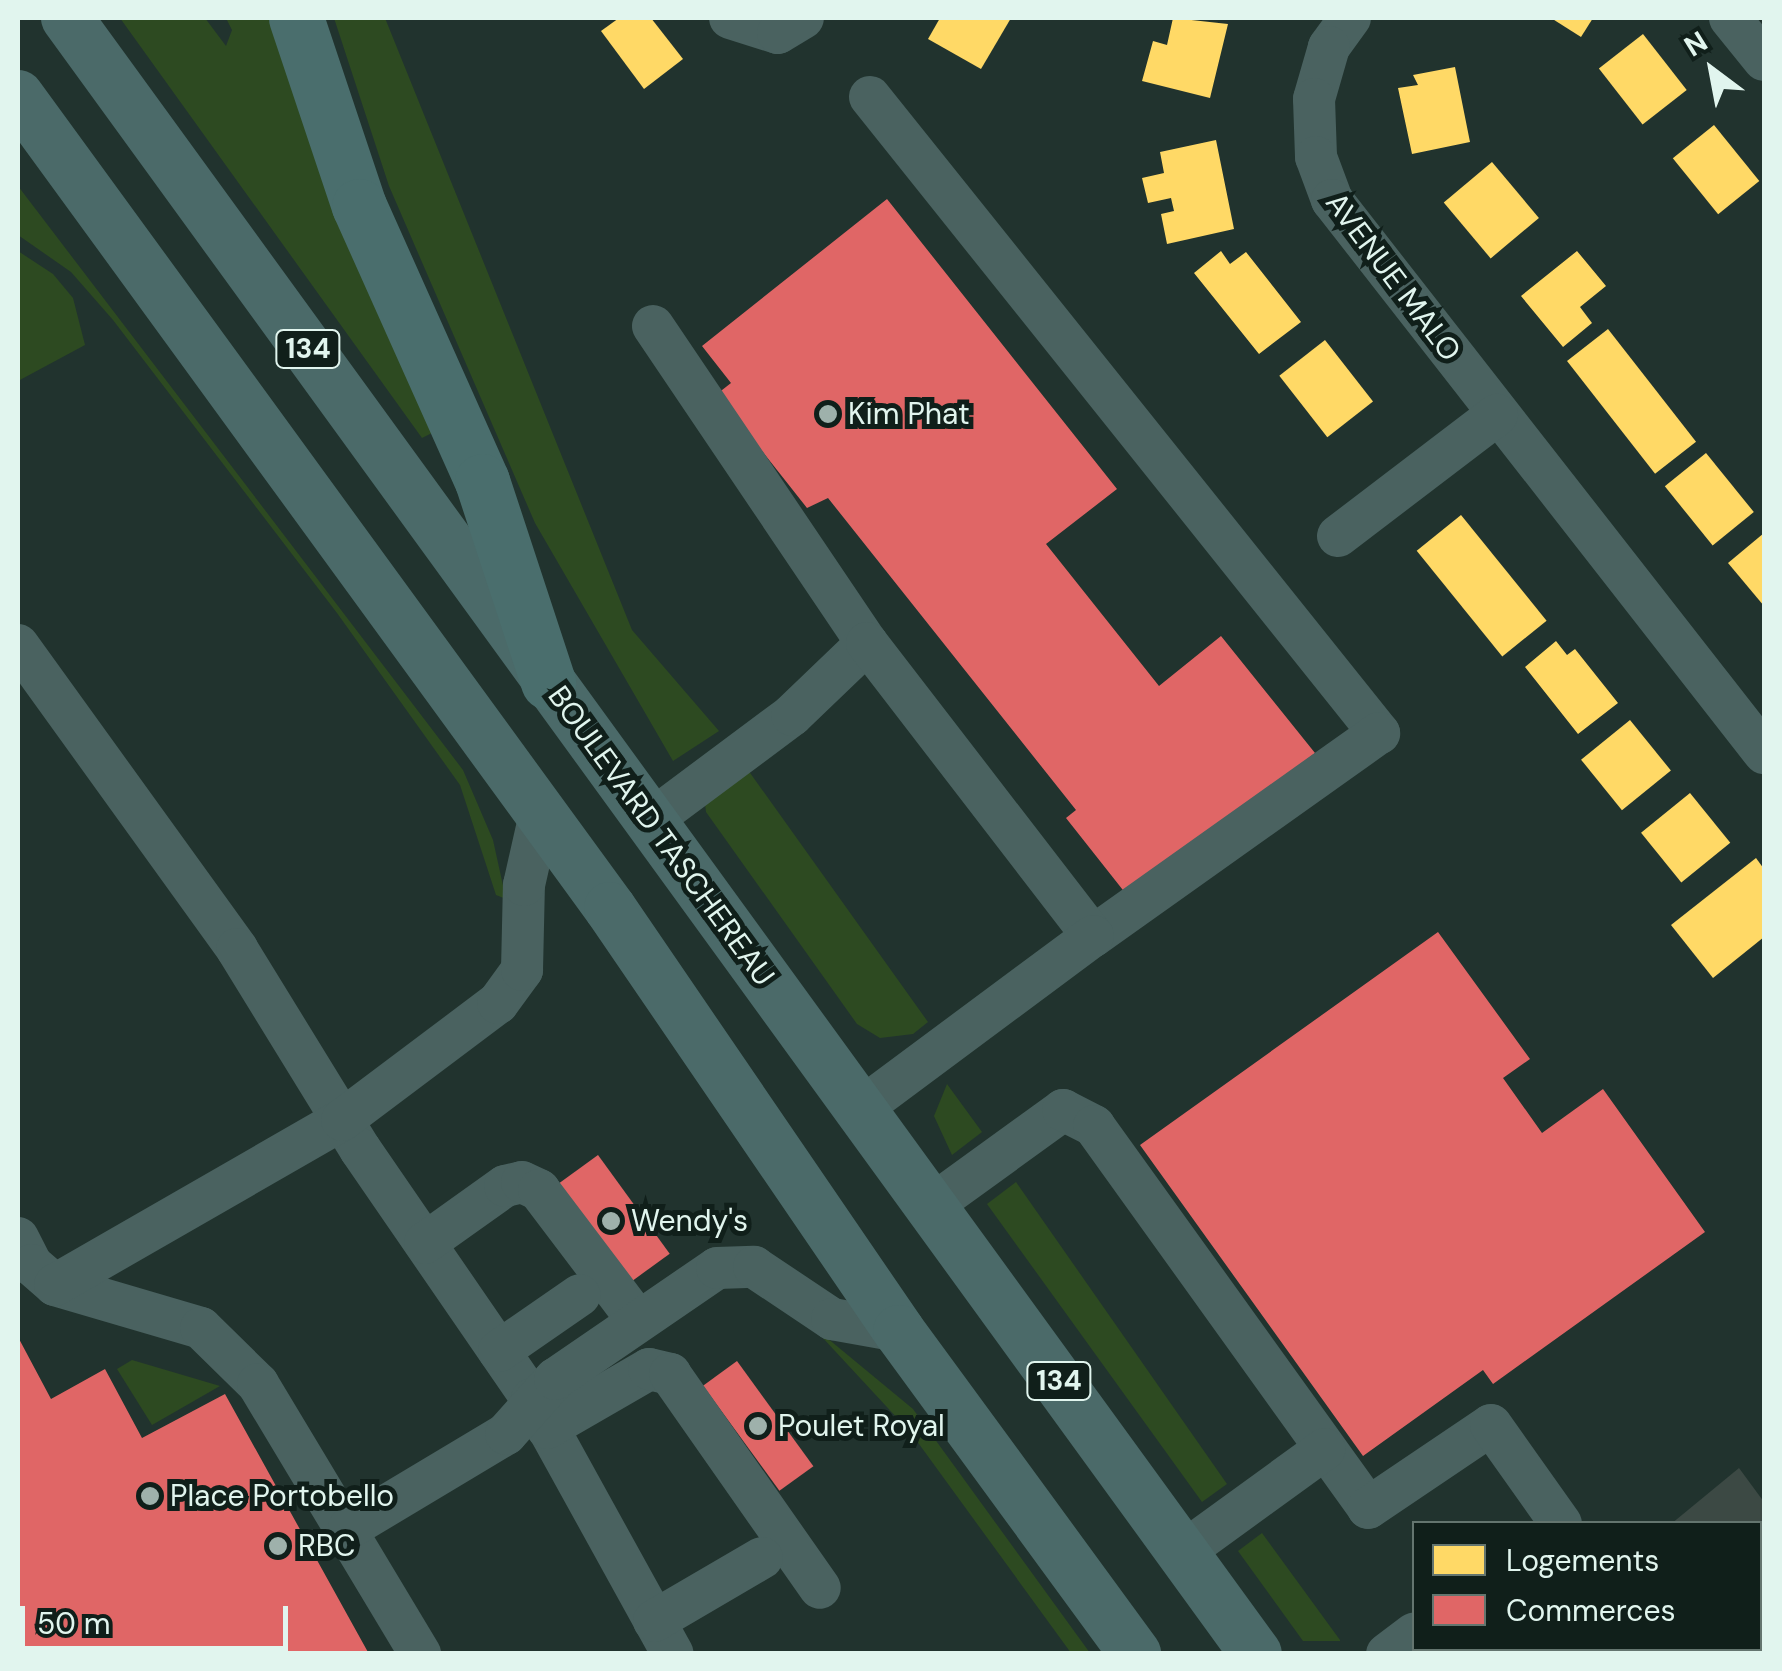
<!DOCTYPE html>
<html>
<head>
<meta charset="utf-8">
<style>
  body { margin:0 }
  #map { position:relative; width:1782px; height:1671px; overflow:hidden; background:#21332e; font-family:"DM Sans",sans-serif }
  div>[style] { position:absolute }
  .green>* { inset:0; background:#2d4a21 }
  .homes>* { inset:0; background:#ffd966; transform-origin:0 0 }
  .shops>* { inset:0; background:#e06666; transform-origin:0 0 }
  .building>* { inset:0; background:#3c4944 }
  .minor>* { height:42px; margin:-21px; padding:0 21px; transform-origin:21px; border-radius:21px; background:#4a6260 }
  .major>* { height:52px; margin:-26px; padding:0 26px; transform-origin:26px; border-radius:26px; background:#4b6a69 }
  .highway>* { height:55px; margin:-27.5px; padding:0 27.5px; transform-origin:27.5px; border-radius:27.5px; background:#4a6e6d }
  .dots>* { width:28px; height:28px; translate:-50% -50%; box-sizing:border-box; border:5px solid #101f1a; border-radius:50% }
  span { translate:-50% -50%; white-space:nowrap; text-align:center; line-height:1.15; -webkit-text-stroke:10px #101f1a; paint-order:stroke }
  .shield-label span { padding:2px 8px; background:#101f1a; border:2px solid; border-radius:8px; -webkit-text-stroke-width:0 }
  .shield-label { font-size:28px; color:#e1f5ee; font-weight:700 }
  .street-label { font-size:30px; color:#e1f5ee }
  .poi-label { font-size:30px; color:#e1f5ee }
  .left { translate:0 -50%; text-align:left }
  .frame { position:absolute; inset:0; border:20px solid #e1f5ee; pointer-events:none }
  .legend { position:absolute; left:1412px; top:1521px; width:350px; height:130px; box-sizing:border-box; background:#101f1a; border:2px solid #64756f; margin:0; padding:12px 18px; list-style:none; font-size:30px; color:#e1f5ee }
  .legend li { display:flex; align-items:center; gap:20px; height:50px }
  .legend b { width:50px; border:2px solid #64756f }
  .north { position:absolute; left:1662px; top:20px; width:100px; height:100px; -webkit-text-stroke:8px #101f1a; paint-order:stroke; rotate:328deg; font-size:28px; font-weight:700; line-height:40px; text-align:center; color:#e1f5ee }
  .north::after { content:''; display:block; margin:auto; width:35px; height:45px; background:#e1f5ee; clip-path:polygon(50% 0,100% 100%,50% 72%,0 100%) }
  .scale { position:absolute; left:20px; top:1606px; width:268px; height:45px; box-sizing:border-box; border:5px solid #e1f5ee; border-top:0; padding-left:12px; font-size:30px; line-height:35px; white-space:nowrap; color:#e1f5ee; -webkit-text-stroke:8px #101f1a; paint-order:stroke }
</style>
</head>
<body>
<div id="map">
  <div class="green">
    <div style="clip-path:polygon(120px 18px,205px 18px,226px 46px,232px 30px,226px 18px,269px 18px,310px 143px,434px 432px,422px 438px)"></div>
    <div style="clip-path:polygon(334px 18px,385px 18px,632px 630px,719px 731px,673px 761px,535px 523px,389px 186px)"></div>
    <div style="clip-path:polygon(18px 186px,463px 770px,493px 840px,506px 899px,496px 895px,460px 785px,337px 613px,113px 320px,71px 272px,18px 235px)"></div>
    <div style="clip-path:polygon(18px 251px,53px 274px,73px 298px,85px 345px,18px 381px)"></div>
    <div style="clip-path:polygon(748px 770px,928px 1022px,913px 1034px,880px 1038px,857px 1024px,706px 812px,705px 804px)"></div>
    <div style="clip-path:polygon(947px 1084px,982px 1132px,952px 1155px,934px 1116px)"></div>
    <div style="clip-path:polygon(1016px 1182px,1227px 1484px,1202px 1502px,987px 1204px)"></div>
    <div style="clip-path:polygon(809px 1323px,913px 1409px,1090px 1653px,1071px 1653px,911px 1433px)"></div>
    <div style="clip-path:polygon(132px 1360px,220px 1386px,152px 1425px,117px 1369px)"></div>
    <div style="clip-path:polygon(1262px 1533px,1340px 1640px,1340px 1641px,1303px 1641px,1238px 1551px)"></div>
  </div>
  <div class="homes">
    <div style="clip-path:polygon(619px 18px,651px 18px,683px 59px,644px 89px,601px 31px)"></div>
    <div style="clip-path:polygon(940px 18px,1011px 18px,981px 69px,928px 39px)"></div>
    <div style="clip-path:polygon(1173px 18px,1228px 24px,1210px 98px,1142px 81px,1153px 41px,1167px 45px)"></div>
    <div style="clip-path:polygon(1551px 18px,1593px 18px,1581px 37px)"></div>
    <div style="left:1643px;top:34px;width:71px;height:56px;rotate:52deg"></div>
    <div style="clip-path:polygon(1455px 67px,1470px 142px,1412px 154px,1398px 88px,1418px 85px,1413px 75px)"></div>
    <div style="left:1714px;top:125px;width:72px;height:53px;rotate:51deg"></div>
    <div style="clip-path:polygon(1216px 140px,1234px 229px,1167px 244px,1161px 214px,1174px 211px,1171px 198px,1148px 203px,1142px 178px,1164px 173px,1160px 152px)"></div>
    <div style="left:1492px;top:162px;width:73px;height:63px;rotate:50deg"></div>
    <div style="clip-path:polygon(1221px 251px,1230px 264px,1246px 252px,1301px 322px,1259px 354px,1194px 273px)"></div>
    <div style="clip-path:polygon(1577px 251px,1606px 286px,1580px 307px,1592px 323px,1563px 347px,1521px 296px)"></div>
    <div style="left:1608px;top:329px;width:143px;height:52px;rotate:52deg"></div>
    <div style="left:1325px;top:340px;width:78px;height:58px;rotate:52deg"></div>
    <div style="left:1706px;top:453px;width:76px;height:53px;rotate:51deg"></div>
    <div style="left:1461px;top:515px;width:136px;height:57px;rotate:51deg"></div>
    <div style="clip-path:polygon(1764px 533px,1764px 606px,1728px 563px)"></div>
    <div style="clip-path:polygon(1556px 641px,1567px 655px,1575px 649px,1618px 703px,1578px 734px,1525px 667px)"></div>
    <div style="left:1630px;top:720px;width:65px;height:63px;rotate:51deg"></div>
    <div style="left:1690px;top:793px;width:64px;height:63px;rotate:51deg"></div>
    <div style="clip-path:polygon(1756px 858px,1764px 869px,1764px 937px,1713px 978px,1671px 925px)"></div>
  </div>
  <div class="shops">
    <div style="clip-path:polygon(887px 199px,1117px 489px,1046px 544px,1159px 686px,1221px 636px,1315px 753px,1130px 899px,1066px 818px,1076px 810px,828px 498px,807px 508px,717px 394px,731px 383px,702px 346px)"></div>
    <div style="clip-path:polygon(1438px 932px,1530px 1059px,1503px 1078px,1542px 1133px,1603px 1089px,1705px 1232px,1493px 1384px,1483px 1370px,1363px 1456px,1140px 1145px)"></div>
    <div style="left:598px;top:1155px;width:122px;height:57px;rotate:54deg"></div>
    <div style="clip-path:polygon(18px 1337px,51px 1399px,105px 1369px,142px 1438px,225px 1394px,369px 1654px,18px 1654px)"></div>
    <div style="left:737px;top:1361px;width:130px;height:42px;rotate:54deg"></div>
  </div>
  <div class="building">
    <div style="clip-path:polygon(1739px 1468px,1764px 1502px,1764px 1525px,1671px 1524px)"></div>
  </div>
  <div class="minor">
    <div style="left:730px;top:18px;width:50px;rotate:17.4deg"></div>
    <div style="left:778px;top:33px;width:29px;rotate:-31deg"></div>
    <div style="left:1350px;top:18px;width:36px;rotate:126deg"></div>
    <div style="left:1329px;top:47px;width:54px;rotate:106.1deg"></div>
    <div style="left:1314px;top:99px;width:58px;rotate:88deg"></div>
    <div style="left:1316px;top:157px;width:46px;rotate:69.6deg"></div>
    <div style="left:1332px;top:200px;width:702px;rotate:52deg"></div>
    <div style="left:1730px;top:18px;width:54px;rotate:51deg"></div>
    <div style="left:870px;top:97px;width:815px;rotate:51.33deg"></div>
    <div style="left:1379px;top:733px;width:351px;rotate:144.6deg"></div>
    <div style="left:653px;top:326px;width:382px;rotate:56deg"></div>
    <div style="left:1338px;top:536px;width:200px;rotate:-37.3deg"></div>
    <div style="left:18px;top:645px;width:375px;rotate:54.2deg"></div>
    <div style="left:237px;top:949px;width:235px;rotate:58.4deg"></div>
    <div style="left:360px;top:1149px;width:303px;rotate:55.5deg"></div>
    <div style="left:532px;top:1399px;width:291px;rotate:61.1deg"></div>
    <div style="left:650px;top:821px;width:177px;rotate:-36.7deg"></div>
    <div style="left:792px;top:715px;width:104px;rotate:-43.8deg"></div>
    <div style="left:867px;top:643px;width:370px;rotate:52.4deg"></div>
    <div style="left:1093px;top:936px;width:289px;rotate:143.4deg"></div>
    <div style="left:932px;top:1205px;width:162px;rotate:-35.9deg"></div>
    <div style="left:1063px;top:1110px;width:35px;rotate:27deg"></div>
    <div style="left:1094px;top:1126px;width:470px;rotate:54.3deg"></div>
    <div style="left:1368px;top:1508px;width:148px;rotate:-34deg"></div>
    <div style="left:1491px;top:1425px;width:121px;rotate:54.7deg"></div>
    <div style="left:18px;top:1238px;width:30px;rotate:63deg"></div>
    <div style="left:32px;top:1265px;width:30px;rotate:41deg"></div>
    <div style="left:55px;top:1285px;width:152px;rotate:16.4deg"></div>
    <div style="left:201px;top:1328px;width:80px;rotate:44.5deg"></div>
    <div style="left:258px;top:1384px;width:315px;rotate:59deg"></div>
    <div style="left:425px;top:1243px;width:98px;rotate:-35.5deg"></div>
    <div style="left:505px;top:1186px;width:17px;rotate:-13deg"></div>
    <div style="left:522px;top:1182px;width:19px;rotate:25deg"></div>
    <div style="left:539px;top:1190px;width:164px;rotate:52.9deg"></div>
    <div style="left:55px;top:1285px;width:331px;rotate:-29.9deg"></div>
    <div style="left:342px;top:1120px;width:195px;rotate:-36.9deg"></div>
    <div style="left:498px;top:1003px;width:41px;rotate:-54deg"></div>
    <div style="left:522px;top:970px;width:85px;rotate:-88.7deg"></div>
    <div style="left:524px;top:885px;width:73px;rotate:-77.3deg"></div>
    <div style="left:499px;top:1351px;width:98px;rotate:-34.7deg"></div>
    <div style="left:547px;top:1428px;width:118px;rotate:-30deg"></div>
    <div style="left:649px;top:1369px;width:22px;rotate:13deg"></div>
    <div style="left:670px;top:1374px;width:261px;rotate:55deg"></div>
    <div style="left:349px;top:1528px;width:183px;rotate:-30.9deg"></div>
    <div style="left:506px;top:1434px;width:74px;rotate:-48.3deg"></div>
    <div style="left:555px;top:1379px;width:196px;rotate:-34.4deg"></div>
    <div style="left:717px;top:1268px;width:37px;rotate:-2deg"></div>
    <div style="left:754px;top:1267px;width:94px;rotate:33.7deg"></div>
    <div style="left:832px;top:1319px;width:68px;rotate:10.2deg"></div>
    <div style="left:1183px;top:1552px;width:175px;rotate:-36deg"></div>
    <div style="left:654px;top:1621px;width:125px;rotate:-30.3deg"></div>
    <div style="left:1497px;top:1648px;width:7px;rotate:63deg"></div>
    <div style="left:1649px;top:1648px;width:7px;rotate:56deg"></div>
    <div style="left:1387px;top:1654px;width:34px;rotate:-37deg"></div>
  </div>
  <div class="major">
    <div style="left:67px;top:18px;width:2022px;rotate:53.99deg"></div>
    <div style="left:18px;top:96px;width:1005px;rotate:53.91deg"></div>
    <div style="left:610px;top:908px;width:512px;rotate:55.66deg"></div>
    <div style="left:899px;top:1331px;width:400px;rotate:53.8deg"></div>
  </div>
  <div class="highway">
    <div style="left:296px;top:18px;width:198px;rotate:71.5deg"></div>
    <div style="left:359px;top:206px;width:301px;rotate:65.9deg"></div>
    <div style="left:482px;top:481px;width:212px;rotate:71.8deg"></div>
  </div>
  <div class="dots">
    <div style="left:828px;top:414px;background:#9eb1ab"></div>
    <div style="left:611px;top:1221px;background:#9eb1ab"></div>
    <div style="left:758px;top:1426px;background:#9eb1ab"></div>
    <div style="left:150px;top:1496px;background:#9eb1ab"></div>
    <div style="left:278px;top:1546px;background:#9eb1ab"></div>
  </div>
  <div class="shield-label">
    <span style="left:308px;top:349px">134</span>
    <span style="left:1059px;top:1381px">134</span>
  </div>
  <div class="street-label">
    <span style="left:1393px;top:277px;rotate:53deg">AVENUE MALO</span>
    <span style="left:661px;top:836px;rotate:54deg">BOULEVARD TASCHEREAU</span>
  </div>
  <div class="poi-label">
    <span class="left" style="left:848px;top:414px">Kim Phat</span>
    <span class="left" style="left:631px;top:1221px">Wendy's</span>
    <span class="left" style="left:778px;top:1426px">Poulet Royal</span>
    <span class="left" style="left:170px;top:1496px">Place Portobello</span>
    <span class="left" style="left:298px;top:1546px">RBC</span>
  </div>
  <div class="frame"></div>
  <ul class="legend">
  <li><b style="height:28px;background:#ffd966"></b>Logements</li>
  <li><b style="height:28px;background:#e06666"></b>Commerces</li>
  </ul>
  <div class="north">N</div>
  <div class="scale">50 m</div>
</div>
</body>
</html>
